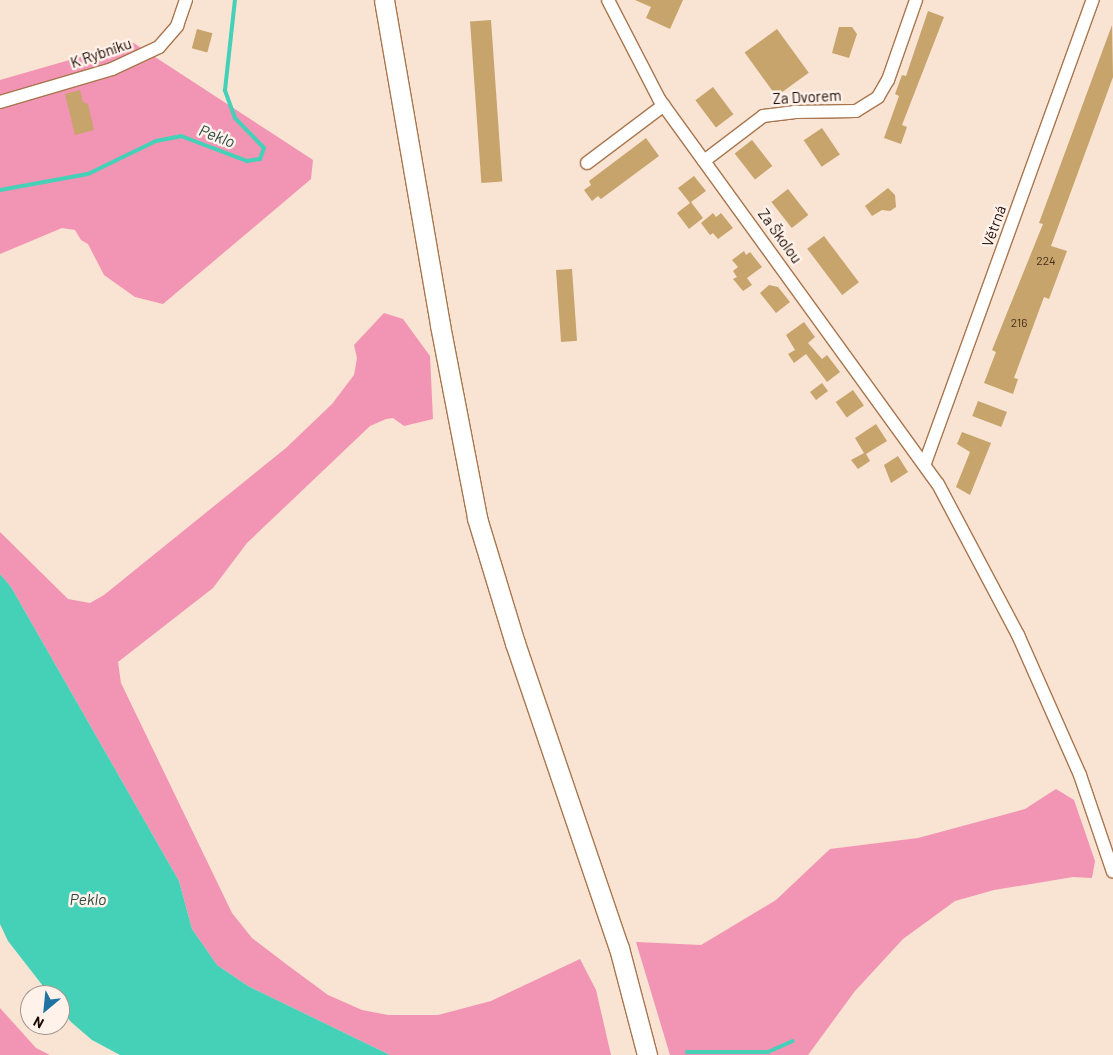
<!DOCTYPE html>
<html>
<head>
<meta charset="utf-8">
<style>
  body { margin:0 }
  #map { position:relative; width:1113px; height:1055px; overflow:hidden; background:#f9e3d2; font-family:Barlow,sans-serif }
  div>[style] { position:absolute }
  .green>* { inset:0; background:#f294b3 }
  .water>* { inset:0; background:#45d0b8 }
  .stream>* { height:4px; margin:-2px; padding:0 2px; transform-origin:2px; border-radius:2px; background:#45d0b8 }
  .building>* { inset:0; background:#c6a46c; transform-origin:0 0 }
  .roads { filter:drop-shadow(1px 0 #a8764e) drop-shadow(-1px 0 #a8764e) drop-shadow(0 1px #a8764e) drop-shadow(0 -1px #a8764e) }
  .street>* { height:12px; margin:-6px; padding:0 6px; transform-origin:6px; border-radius:6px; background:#fff }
  .primary>* { height:19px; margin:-9.5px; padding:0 9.5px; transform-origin:9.5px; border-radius:9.5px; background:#fff }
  span { translate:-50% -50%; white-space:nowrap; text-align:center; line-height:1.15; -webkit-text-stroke:5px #fef2ea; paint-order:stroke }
  .number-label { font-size:12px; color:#46301b }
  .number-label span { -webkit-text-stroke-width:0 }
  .street-label { font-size:15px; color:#1b0900 }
  .water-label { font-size:16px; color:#2e4b45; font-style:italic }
  .north { position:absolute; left:20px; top:985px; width:50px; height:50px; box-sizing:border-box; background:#fef2ea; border:1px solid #a3958c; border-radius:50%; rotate:208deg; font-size:14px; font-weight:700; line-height:20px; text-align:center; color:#1b0900 }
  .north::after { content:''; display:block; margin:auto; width:18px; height:22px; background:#1e73a3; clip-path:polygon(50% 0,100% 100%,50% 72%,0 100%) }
</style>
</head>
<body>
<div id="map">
  <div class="green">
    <div style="clip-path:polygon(132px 42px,313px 160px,311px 179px,163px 304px,135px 297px,104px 275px,88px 244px,81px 240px,75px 230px,62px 228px,0 254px,0 80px)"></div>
    <div style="clip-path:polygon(384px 313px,403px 319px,430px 356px,433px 419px,404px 426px,393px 418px,386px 419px,370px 426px,247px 543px,213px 588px,118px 662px,121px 683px,232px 913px,252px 938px,286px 964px,328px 995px,362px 1010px,388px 1015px,438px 1015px,491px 1001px,580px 959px,596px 990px,611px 1055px,390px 1055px,248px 986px,217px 965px,192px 929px,179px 881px,11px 587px,0 574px,0 532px,68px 599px,90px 603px,104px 595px,286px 448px,332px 404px,354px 375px,357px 358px,354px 345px)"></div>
    <div style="clip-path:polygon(1056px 789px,1074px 800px,1095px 861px,1092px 878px,1073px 877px,994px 890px,955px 901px,903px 939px,855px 991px,808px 1055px,670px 1055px,636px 942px,701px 945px,776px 900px,830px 849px,918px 838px,1025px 809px)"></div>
    <div style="clip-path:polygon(0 1008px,36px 1048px,50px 1055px,0 1055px)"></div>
  </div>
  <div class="water">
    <div style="clip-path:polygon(0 574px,11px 587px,179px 881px,192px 929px,217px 965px,248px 986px,390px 1055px,120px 1055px,92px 1040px,71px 1022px,60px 1008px,60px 995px,50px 995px,8px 941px,0 924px)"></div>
  </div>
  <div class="stream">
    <div style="left:0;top:190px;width:89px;rotate:-10.3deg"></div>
    <div style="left:88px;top:174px;width:76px;rotate:-25.9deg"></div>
    <div style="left:156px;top:141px;width:25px;rotate:-11deg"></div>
    <div style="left:181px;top:136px;width:71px;rotate:20.7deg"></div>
    <div style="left:247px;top:161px;width:13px;rotate:-9deg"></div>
    <div style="left:260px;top:159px;width:12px;rotate:-70deg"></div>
    <div style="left:264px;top:148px;width:42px;rotate:-134deg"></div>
    <div style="left:235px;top:118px;width:30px;rotate:-110deg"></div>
    <div style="left:225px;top:90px;width:91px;rotate:-83.7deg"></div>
    <div style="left:687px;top:1052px;width:81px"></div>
    <div style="left:768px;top:1052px;width:27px;rotate:-24deg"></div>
  </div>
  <div class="building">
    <div style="clip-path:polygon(635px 0,683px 0,670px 29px,646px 18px,651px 7px)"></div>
    <div style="clip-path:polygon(928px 11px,944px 17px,902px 125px,907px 127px,901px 144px,884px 138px,899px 96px,895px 94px,902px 75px,906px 76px)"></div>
    <div style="left:491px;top:20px;width:162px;height:21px;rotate:86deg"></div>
    <div style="clip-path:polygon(1112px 25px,1113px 77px,1051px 246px,1067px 251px,1049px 299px,1044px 297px,1014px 378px,1018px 379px,1013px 394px,984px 383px,996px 352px,992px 350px,1043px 224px,1039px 223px)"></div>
    <div style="clip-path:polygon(839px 27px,852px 27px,857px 34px,849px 58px,832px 53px)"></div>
    <div style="left:197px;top:29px;width:16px;height:20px;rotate:15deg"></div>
    <div style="left:777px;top:29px;width:54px;height:40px;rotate:54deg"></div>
    <div style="left:713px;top:87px;width:34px;height:22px;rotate:53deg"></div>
    <div style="clip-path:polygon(80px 90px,83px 102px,88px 104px,94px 130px,75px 135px,65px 94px)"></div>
    <div style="left:822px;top:128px;width:32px;height:22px;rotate:56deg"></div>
    <div style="clip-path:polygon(646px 138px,659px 156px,601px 199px,598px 196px,592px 201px,584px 190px,591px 185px,589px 181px)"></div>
    <div style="left:752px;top:140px;width:33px;height:22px;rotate:52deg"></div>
    <div style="clip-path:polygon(694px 176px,706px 191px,691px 202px,703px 218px,689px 229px,677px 213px,690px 203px,678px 188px)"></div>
    <div style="clip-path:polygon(888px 188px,895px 195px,896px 207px,890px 211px,882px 210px,872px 216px,865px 206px)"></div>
    <div style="left:788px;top:189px;width:33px;height:21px;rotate:52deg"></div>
    <div style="clip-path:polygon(713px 213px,716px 217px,721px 213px,733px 228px,718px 239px,713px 233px,710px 235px,701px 223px)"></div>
    <div style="left:824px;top:236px;width:58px;height:21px;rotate:53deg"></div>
    <div style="clip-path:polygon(744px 251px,746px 255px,750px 252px,762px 267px,747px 278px,752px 285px,743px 291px,733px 279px,737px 277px,733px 271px,738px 267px,732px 260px)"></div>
    <div style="left:572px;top:269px;width:72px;height:16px;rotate:86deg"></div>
    <div style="clip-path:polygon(769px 285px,778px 287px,790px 302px,776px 313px,760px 293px)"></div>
    <div style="clip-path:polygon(804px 322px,815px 337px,808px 343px,822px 359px,827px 355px,840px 372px,827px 382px,806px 354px,794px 363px,788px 354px,795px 350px,786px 335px)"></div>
    <div style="left:822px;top:383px;width:10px;height:15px;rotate:53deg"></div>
    <div style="left:853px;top:390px;width:19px;height:21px;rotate:55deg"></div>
    <div style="left:978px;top:401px;width:31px;height:16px;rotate:21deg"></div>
    <div style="clip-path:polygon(876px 424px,887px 441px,866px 454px,870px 461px,858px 469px,851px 460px,864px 453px,855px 438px)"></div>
    <div style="clip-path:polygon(962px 432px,991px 443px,970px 495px,956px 487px,970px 452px,957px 444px)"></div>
    <div style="clip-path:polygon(898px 456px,908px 472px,891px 483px,884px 465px)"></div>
  </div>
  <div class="roads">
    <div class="street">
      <div style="left:608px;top:0;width:111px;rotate:62.7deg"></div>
      <div style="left:659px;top:99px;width:475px;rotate:54.1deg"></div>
      <div style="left:938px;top:484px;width:171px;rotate:62.1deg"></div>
      <div style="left:1018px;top:635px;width:153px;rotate:66.1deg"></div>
      <div style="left:1080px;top:775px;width:102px;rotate:71.2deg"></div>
      <div style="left:0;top:102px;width:117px;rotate:-16.4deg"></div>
      <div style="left:112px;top:69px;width:52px;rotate:-25.1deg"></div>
      <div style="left:159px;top:47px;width:28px;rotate:-49deg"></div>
      <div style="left:177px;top:26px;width:28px;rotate:-71deg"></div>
      <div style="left:704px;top:161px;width:74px;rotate:-37.3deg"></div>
      <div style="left:763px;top:116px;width:31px;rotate:-7deg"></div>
      <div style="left:794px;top:112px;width:62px;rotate:-0.9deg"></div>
      <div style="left:856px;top:111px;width:26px;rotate:-32deg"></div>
      <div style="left:878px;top:97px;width:20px;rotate:-60deg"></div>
      <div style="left:888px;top:80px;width:85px;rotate:-70.7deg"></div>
      <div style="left:587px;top:163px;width:96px;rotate:-37deg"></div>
      <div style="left:925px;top:463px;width:493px;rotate:-70.1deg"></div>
    </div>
    <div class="primary">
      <div style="left:384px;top:0;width:330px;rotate:80.2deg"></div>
      <div style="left:440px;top:325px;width:197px;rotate:79.1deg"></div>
      <div style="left:477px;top:518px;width:131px;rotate:73.1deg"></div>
      <div style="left:515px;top:643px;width:322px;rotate:71.2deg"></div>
      <div style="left:619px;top:948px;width:111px;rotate:75.3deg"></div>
    </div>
  </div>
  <div class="number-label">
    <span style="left:1046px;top:261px">224</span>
    <span style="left:1019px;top:323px">216</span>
  </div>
  <div class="street-label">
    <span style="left:101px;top:53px;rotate:-19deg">K Rybníku</span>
    <span style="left:807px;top:97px;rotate:-3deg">Za Dvorem</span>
    <span style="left:994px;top:226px;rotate:-70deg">Větrná</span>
    <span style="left:780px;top:236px;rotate:54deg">Za Školou</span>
  </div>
  <div class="water-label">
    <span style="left:217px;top:136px;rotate:21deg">Peklo</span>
    <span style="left:88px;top:899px">Peklo</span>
  </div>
  <div class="north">N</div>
</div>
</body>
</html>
